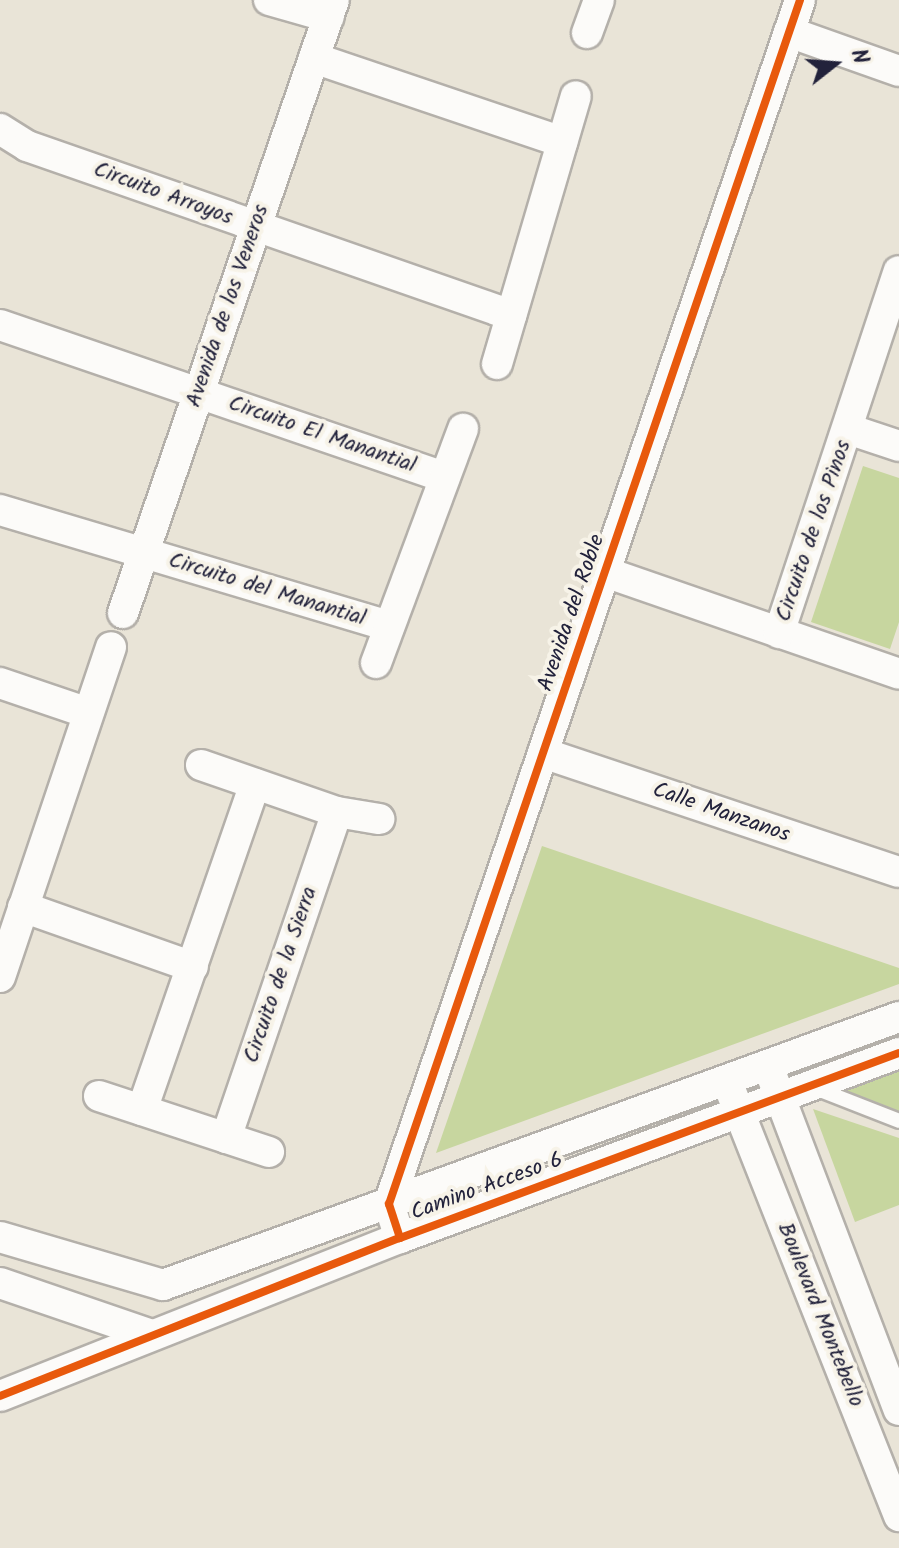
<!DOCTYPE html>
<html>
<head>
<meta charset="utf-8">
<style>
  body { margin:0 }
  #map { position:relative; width:899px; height:1548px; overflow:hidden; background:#e9e4d7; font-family:Kalam,sans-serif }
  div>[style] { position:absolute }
  .green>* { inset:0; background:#c7d69f }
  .roads { filter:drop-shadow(2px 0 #b4b0aa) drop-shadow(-2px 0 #b4b0aa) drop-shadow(0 2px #b4b0aa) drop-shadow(0 -2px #b4b0aa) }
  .lane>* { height:14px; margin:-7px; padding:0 7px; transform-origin:7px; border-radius:7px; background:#fcfbf9 }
  .street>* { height:30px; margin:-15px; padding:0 15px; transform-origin:15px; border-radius:15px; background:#fcfbf9 }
  .cycleway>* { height:8px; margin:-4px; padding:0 4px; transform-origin:4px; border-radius:4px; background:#e8590c }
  span { translate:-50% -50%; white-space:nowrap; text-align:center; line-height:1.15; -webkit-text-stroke:8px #f7f3e8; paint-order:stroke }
  .street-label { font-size:22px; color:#22223b }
  .north { position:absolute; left:795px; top:24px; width:80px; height:80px; -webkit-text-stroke:6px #f7f3e8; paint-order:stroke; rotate:73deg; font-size:22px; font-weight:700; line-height:32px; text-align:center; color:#22223b }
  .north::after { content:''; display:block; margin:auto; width:28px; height:36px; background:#22223b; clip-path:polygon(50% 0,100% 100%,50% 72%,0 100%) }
</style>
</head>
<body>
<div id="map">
  <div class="green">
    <div style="clip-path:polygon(863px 466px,899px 478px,899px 622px,890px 649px,811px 622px)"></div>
    <div style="clip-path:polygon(542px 846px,899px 968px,899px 984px,436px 1153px)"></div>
    <div style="clip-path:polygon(899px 1066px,899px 1112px,838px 1088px)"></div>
    <div style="clip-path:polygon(813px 1109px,899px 1138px,899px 1205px,855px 1222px)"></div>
  </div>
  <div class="roads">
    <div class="lane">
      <div style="left:815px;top:1088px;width:90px;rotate:21.4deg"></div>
    </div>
    <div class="street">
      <div style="left:269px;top:0;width:62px;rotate:15.8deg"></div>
      <div style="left:789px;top:32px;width:117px;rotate:19.5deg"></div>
      <div style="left:587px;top:33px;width:35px;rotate:-70deg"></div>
      <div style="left:314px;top:58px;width:262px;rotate:18.7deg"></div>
      <div style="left:0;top:129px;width:32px;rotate:32deg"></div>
      <div style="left:27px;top:146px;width:513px;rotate:19.25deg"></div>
      <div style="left:0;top:325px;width:470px;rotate:18.9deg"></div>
      <div style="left:497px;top:364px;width:279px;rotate:-73.6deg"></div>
      <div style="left:848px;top:429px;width:54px;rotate:18.4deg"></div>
      <div style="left:0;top:510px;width:406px;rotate:16.6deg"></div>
      <div style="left:605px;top:572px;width:311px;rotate:19.1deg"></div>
      <div style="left:123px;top:613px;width:648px;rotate:-71.01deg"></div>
      <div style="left:779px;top:633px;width:381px;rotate:-71.7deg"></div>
      <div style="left:376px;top:663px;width:250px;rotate:-69.6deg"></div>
      <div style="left:0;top:683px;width:93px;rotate:18.8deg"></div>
      <div style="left:543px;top:753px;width:375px;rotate:18.5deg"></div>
      <div style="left:201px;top:765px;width:144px;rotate:19.1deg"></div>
      <div style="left:337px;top:812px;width:43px;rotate:9.5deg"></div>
      <div style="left:23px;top:907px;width:180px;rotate:19.4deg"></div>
      <div style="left:0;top:977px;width:348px;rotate:-71.4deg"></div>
      <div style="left:773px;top:1079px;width:354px;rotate:69.2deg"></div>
      <div style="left:732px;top:1094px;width:454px;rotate:68.4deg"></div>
      <div style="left:99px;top:1096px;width:179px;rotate:18.2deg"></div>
      <div style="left:142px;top:1110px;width:345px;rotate:-70.9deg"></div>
      <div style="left:226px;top:1138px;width:344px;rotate:-71.2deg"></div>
      <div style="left:0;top:1237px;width:170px;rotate:16.4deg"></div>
      <div style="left:400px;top:1238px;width:36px;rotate:-108deg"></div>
      <div style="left:389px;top:1204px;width:1272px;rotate:-71.15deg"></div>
      <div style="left:0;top:1283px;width:161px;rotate:18.9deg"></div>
      <div style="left:163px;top:1285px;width:783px;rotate:-20.01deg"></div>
      <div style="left:0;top:1396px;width:430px;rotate:-21.6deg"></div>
      <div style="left:400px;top:1238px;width:532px;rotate:-20.34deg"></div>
    </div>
  </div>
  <div class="cycleway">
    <div style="left:400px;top:1238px;width:36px;rotate:-108deg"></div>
    <div style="left:389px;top:1204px;width:1272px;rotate:-71.15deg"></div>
    <div style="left:0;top:1396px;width:430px;rotate:-21.6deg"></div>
    <div style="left:400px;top:1238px;width:532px;rotate:-20.34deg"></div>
  </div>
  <div class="street-label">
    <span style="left:163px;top:194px;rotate:20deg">Circuito Arroyos</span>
    <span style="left:228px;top:306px;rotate:-71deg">Avenida de los Veneros</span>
    <span style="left:322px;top:435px;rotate:19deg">Circuito El Manantial</span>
    <span style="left:814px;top:531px;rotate:-71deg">Circuito de los Pinos</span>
    <span style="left:267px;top:590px;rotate:17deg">Circuito del Manantial</span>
    <span style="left:572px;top:613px;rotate:-71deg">Avenida del Roble</span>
    <span style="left:721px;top:813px;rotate:19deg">Calle Manzanos</span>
    <span style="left:281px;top:975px;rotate:-71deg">Circuito de la Sierra</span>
    <span style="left:487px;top:1187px;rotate:-20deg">Camino Acceso 6</span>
    <span style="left:820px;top:1315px;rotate:68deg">Boulevard Montebello</span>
  </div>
  <div class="north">N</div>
</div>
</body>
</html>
